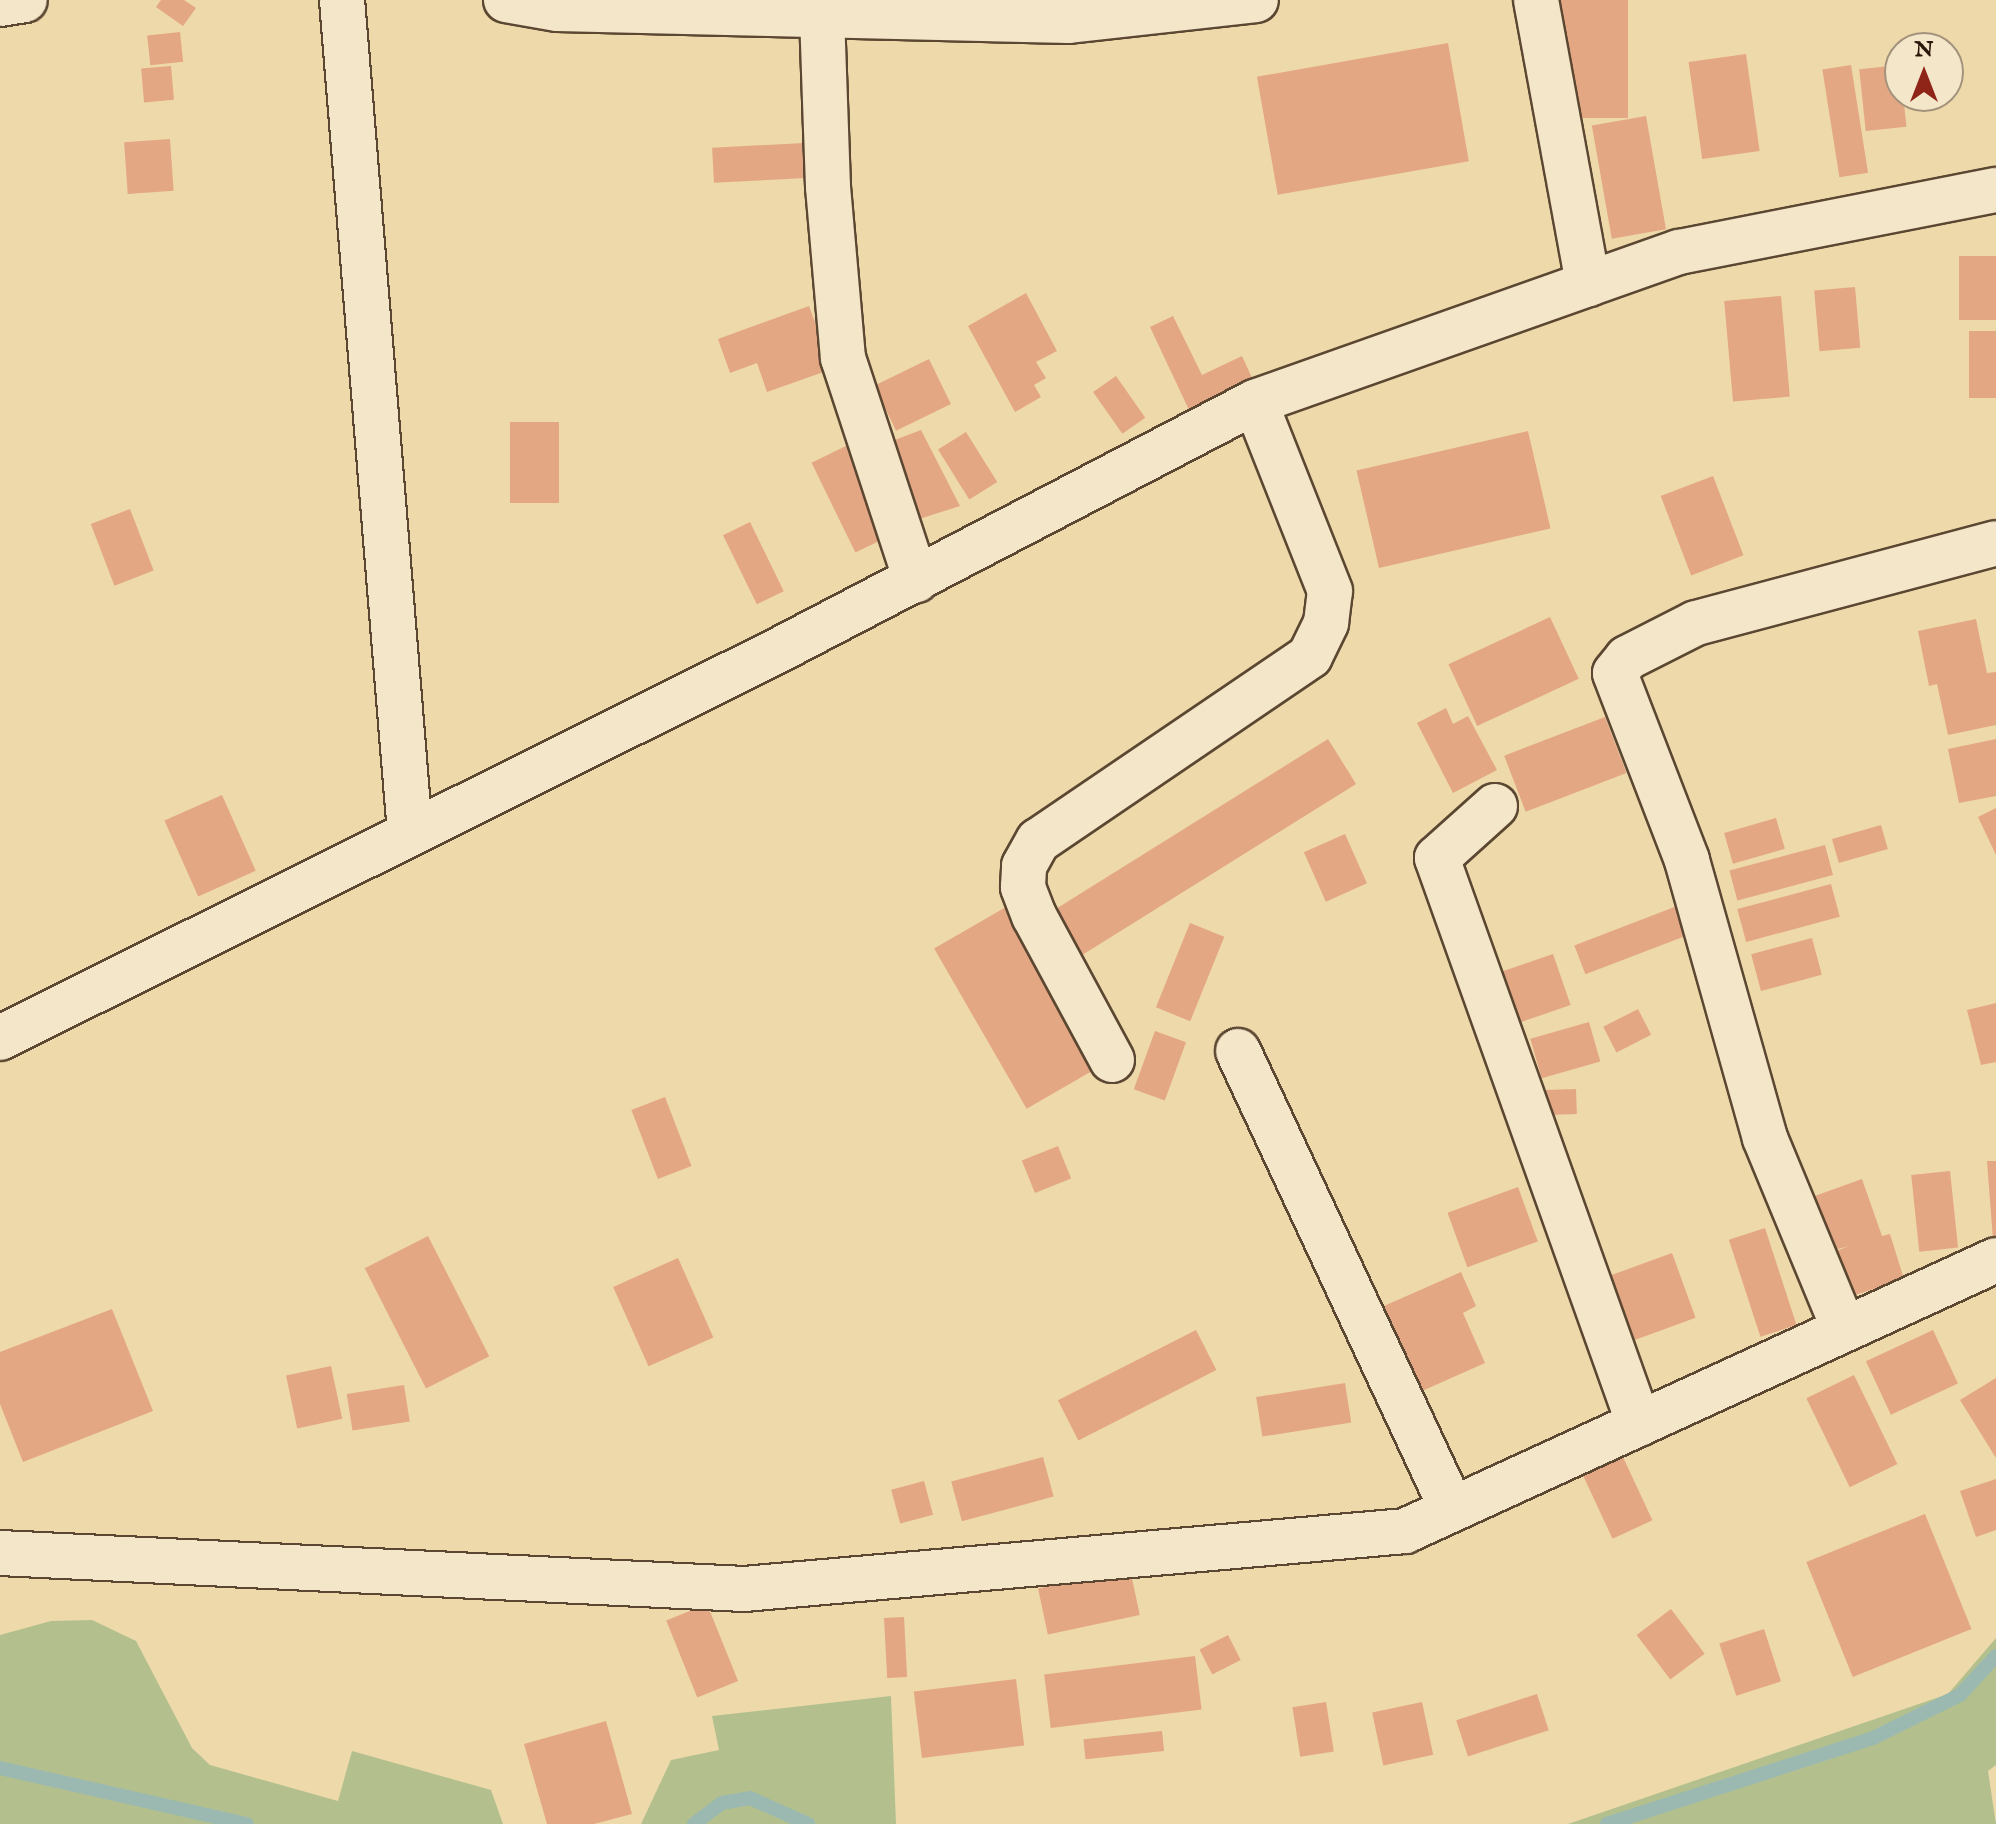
<!DOCTYPE html>
<html>
<head>
<meta charset="utf-8">
<style>
  body { margin:0 }
  #map { position:relative; width:1996px; height:1824px; overflow:hidden; background:#eed9ab; font-family:"IM FELL English",serif }
  div>[style] { position:absolute }
  .green>* { inset:0; background:#b3c08e }
  .stream>* { height:14px; margin:-7px; padding:0 7px; transform-origin:7px; border-radius:7px; background:#9bb9b1 }
  .building>* { inset:0; background:#e4a783; transform-origin:0 0 }
  .roads { filter:drop-shadow(2px 0 #5b4732) drop-shadow(-2px 0 #5b4732) drop-shadow(0 2px #5b4732) drop-shadow(0 -2px #5b4732) }
  .minor>* { height:44px; margin:-22px; padding:0 22px; transform-origin:22px; border-radius:22px; background:#f4e6c8 }
  span { translate:-50% -50%; white-space:nowrap; text-align:center; line-height:1.15; -webkit-text-stroke:6px #f4e6c8; paint-order:stroke }
  .north { position:absolute; left:1884px; top:32px; width:80px; height:80px; box-sizing:border-box; background:#f4e6c8; border:2px solid #a3937c; border-radius:50%; rotate:0deg; font-size:22px; font-weight:700; line-height:32px; text-align:center; color:#2a160a }
  .north::after { content:''; display:block; margin:auto; width:28px; height:36px; background:#8f2418; clip-path:polygon(50% 0,100% 100%,50% 72%,0 100%) }
</style>
</head>
<body>
<div id="map">
  <div class="green">
    <div style="clip-path:polygon(92px 1620px,136px 1641px,192px 1748px,210px 1765px,338px 1801px,352px 1751px,491px 1790px,503px 1824px,0 1824px,0 1635px,51px 1621px)"></div>
    <div style="clip-path:polygon(1996px 1638px,1996px 1765px,1988px 1771px,1996px 1824px,1568px 1824px,1948px 1694px)"></div>
    <div style="clip-path:polygon(891px 1696px,896px 1824px,641px 1824px,671px 1760px,719px 1750px,712px 1716px)"></div>
  </div>
  <div class="stream">
    <div style="left:0;top:1768px;width:253px;rotate:12.8deg"></div>
    <div style="left:694px;top:1824px;width:35px;rotate:-37deg"></div>
    <div style="left:722px;top:1803px;width:28px;rotate:-10deg"></div>
    <div style="left:750px;top:1798px;width:64px;rotate:24.1deg"></div>
    <div style="left:1607px;top:1824px;width:280px;rotate:-17.9deg"></div>
    <div style="left:1873px;top:1738px;width:97px;rotate:-26.3deg"></div>
    <div style="left:1960px;top:1695px;width:53px;rotate:-47.3deg"></div>
  </div>
  <div class="building">
    <div style="clip-path:polygon(161px 0,184px 0,196px 8px,183px 26px,156px 7px)"></div>
    <div style="left:1547px;top:0;width:81px;height:118px"></div>
    <div style="left:180px;top:32px;width:30px;height:33px;rotate:84deg"></div>
    <div style="left:1448px;top:43px;width:120px;height:194px;rotate:80deg"></div>
    <div style="left:1746px;top:54px;width:98px;height:58px;rotate:82deg"></div>
    <div style="left:1851px;top:65px;width:109px;height:29px;rotate:81deg"></div>
    <div style="left:1900px;top:65px;width:62px;height:41px;rotate:84deg"></div>
    <div style="left:171px;top:66px;width:34px;height:30px;rotate:85deg"></div>
    <div style="left:1646px;top:116px;width:115px;height:55px;rotate:80deg"></div>
    <div style="left:170px;top:139px;width:52px;height:46px;rotate:86deg"></div>
    <div style="left:804px;top:143px;width:35px;height:92px;rotate:87deg"></div>
    <div style="left:1996px;top:256px;width:64px;height:37px;rotate:90deg"></div>
    <div style="left:1855px;top:287px;width:61px;height:41px;rotate:85deg"></div>
    <div style="clip-path:polygon(1026px 293px,1057px 351px,1036px 362px,1046px 378px,1034px 385px,1041px 397px,1015px 412px,968px 326px)"></div>
    <div style="left:1781px;top:296px;width:101px;height:57px;rotate:85deg"></div>
    <div style="clip-path:polygon(809px 306px,832px 369px,767px 392px,757px 363px,730px 373px,718px 339px)"></div>
    <div style="clip-path:polygon(1173px 316px,1202px 375px,1242px 356px,1253px 380px,1189px 410px,1150px 327px)"></div>
    <div style="left:1996px;top:331px;width:67px;height:27px;rotate:90deg"></div>
    <div style="left:929px;top:359px;width:50px;height:61px;rotate:64deg"></div>
    <div style="left:1116px;top:376px;width:51px;height:28px;rotate:55deg"></div>
    <div style="left:510px;top:422px;width:49px;height:81px"></div>
    <div style="clip-path:polygon(921px 430px,960px 506px,916px 520px,892px 441px)"></div>
    <div style="left:1528px;top:431px;width:100px;height:176px;rotate:77deg"></div>
    <div style="left:966px;top:432px;width:59px;height:33px;rotate:58deg"></div>
    <div style="left:852px;top:443px;width:100px;height:45px;rotate:64deg"></div>
    <div style="left:1713px;top:476px;width:85px;height:56px;rotate:69deg"></div>
    <div style="left:130px;top:509px;width:66px;height:42px;rotate:69deg"></div>
    <div style="left:750px;top:522px;width:77px;height:30px;rotate:64deg"></div>
    <div style="left:1550px;top:617px;width:68px;height:112px;rotate:65deg"></div>
    <div style="clip-path:polygon(1976px 619px,1987px 673px,1996px 672px,1996px 725px,1948px 735px,1937px 684px,1929px 686px,1918px 631px)"></div>
    <div style="clip-path:polygon(1446px 708px,1453px 724px,1468px 716px,1497px 770px,1453px 793px,1417px 723px)"></div>
    <div style="left:1605px;top:717px;width:60px;height:108px;rotate:69deg"></div>
    <div style="left:1328px;top:739px;width:53px;height:330px;rotate:58deg"></div>
    <div style="clip-path:polygon(1996px 739px,1996px 796px,1959px 803px,1948px 749px)"></div>
    <div style="left:222px;top:795px;width:83px;height:63px;rotate:66deg"></div>
    <div style="clip-path:polygon(1996px 808px,1996px 855px,1978px 817px)"></div>
    <div style="left:1776px;top:818px;width:32px;height:54px;rotate:74deg"></div>
    <div style="left:1881px;top:825px;width:25px;height:51px;rotate:74deg"></div>
    <div style="left:1345px;top:834px;width:54px;height:45px;rotate:66deg"></div>
    <div style="left:1825px;top:845px;width:31px;height:99px;rotate:75deg"></div>
    <div style="left:1831px;top:884px;width:34px;height:97px;rotate:75deg"></div>
    <div style="left:1677px;top:906px;width:31px;height:110px;rotate:69deg"></div>
    <div style="left:1006px;top:907px;width:185px;height:83px;rotate:60deg"></div>
    <div style="left:1190px;top:923px;width:37px;height:91px;rotate:22deg"></div>
    <div style="left:1812px;top:938px;width:38px;height:63px;rotate:75deg"></div>
    <div style="left:1553px;top:954px;width:54px;height:64px;rotate:71deg"></div>
    <div style="clip-path:polygon(1996px 1003px,1996px 1062px,1981px 1065px,1967px 1010px)"></div>
    <div style="left:1638px;top:1009px;width:29px;height:39px;rotate:63deg"></div>
    <div style="left:1589px;top:1022px;width:41px;height:61px;rotate:74deg"></div>
    <div style="left:1155px;top:1031px;width:33px;height:62px;rotate:20deg"></div>
    <div style="left:1576px;top:1089px;width:25px;height:37px;rotate:88deg"></div>
    <div style="left:665px;top:1097px;width:74px;height:36px;rotate:69deg"></div>
    <div style="left:1058px;top:1146px;width:35px;height:39px;rotate:68deg"></div>
    <div style="clip-path:polygon(1987px 1161px,1996px 1161px,1996px 1253px,1994px 1253px)"></div>
    <div style="left:1950px;top:1171px;width:77px;height:39px;rotate:84deg"></div>
    <div style="clip-path:polygon(1862px 1179px,1882px 1236px,1890px 1234px,1904px 1279px,1846px 1298px,1831px 1253px,1849px 1246px,1831px 1251px,1812px 1197px)"></div>
    <div style="left:1518px;top:1187px;width:58px;height:75px;rotate:70deg"></div>
    <div style="left:1765px;top:1228px;width:102px;height:38px;rotate:72deg"></div>
    <div style="left:428px;top:1236px;width:135px;height:71px;rotate:63deg"></div>
    <div style="left:1672px;top:1253px;width:69px;height:80px;rotate:70deg"></div>
    <div style="left:678px;top:1258px;width:87px;height:71px;rotate:66deg"></div>
    <div style="clip-path:polygon(1461px 1272px,1476px 1306px,1463px 1313px,1485px 1363px,1422px 1391px,1384px 1306px)"></div>
    <div style="clip-path:polygon(112px 1309px,153px 1411px,23px 1462px,0 1404px,0 1352px)"></div>
    <div style="left:1196px;top:1330px;width:45px;height:155px;rotate:63deg"></div>
    <div style="left:1933px;top:1330px;width:59px;height:74px;rotate:65deg"></div>
    <div style="left:331px;top:1366px;width:54px;height:46px;rotate:78deg"></div>
    <div style="left:1854px;top:1375px;width:99px;height:53px;rotate:64deg"></div>
    <div style="clip-path:polygon(1996px 1378px,1996px 1458px,1960px 1400px)"></div>
    <div style="left:1345px;top:1383px;width:40px;height:90px;rotate:81deg"></div>
    <div style="left:404px;top:1385px;width:37px;height:58px;rotate:81deg"></div>
    <div style="left:1622px;top:1455px;width:72px;height:44px;rotate:65deg"></div>
    <div style="left:1043px;top:1457px;width:41px;height:95px;rotate:75deg"></div>
    <div style="clip-path:polygon(1996px 1479px,1996px 1530px,1976px 1537px,1960px 1491px)"></div>
    <div style="left:924px;top:1481px;width:35px;height:34px;rotate:75deg"></div>
    <div style="left:1925px;top:1514px;width:124px;height:128px;rotate:68deg"></div>
    <div style="left:1130px;top:1569px;width:47px;height:94px;rotate:78deg"></div>
    <div style="left:707px;top:1604px;width:83px;height:44px;rotate:68deg"></div>
    <div style="left:1671px;top:1609px;width:56px;height:43px;rotate:53deg"></div>
    <div style="left:904px;top:1617px;width:60px;height:20px;rotate:87deg"></div>
    <div style="left:1764px;top:1629px;width:55px;height:47px;rotate:72deg"></div>
    <div style="left:1228px;top:1635px;width:28px;height:32px;rotate:63deg"></div>
    <div style="left:1195px;top:1656px;width:54px;height:152px;rotate:83deg"></div>
    <div style="left:1016px;top:1679px;width:67px;height:103px;rotate:83deg"></div>
    <div style="left:1537px;top:1694px;width:38px;height:85px;rotate:72deg"></div>
    <div style="left:1326px;top:1702px;width:50px;height:34px;rotate:81deg"></div>
    <div style="left:1422px;top:1702px;width:54px;height:51px;rotate:78deg"></div>
    <div style="clip-path:polygon(606px 1721px,632px 1814px,594px 1824px,547px 1824px,524px 1744px)"></div>
    <div style="left:1162px;top:1731px;width:20px;height:79px;rotate:84deg"></div>
  </div>
  <div class="roads">
    <div class="minor">
      <div style="left:342px;top:0;width:835px;rotate:85.33deg"></div>
      <div style="left:506px;top:0;width:52px;rotate:10deg"></div>
      <div style="left:557px;top:9px;width:512px;rotate:1.34deg"></div>
      <div style="left:1069px;top:21px;width:188px;rotate:-6.4deg"></div>
      <div style="left:1536px;top:0;width:289px;rotate:79.6deg"></div>
      <div style="left:0;top:4px;width:25px;rotate:-9deg"></div>
      <div style="left:822px;top:15px;width:172px;rotate:88deg"></div>
      <div style="left:828px;top:187px;width:172px;rotate:85deg"></div>
      <div style="left:843px;top:358px;width:234px;rotate:71.8deg"></div>
      <div style="left:1495px;top:806px;width:78px;rotate:138.1deg"></div>
      <div style="left:1437px;top:858px;width:601px;rotate:70.36deg"></div>
      <div style="left:0;top:1038px;width:868px;rotate:-26.48deg"></div>
      <div style="left:777px;top:651px;width:539px;rotate:-27.52deg"></div>
      <div style="left:1255px;top:402px;width:450px;rotate:-19.5deg"></div>
      <div style="left:1679px;top:252px;width:323px;rotate:-11.1deg"></div>
      <div style="left:1238px;top:1051px;width:506px;rotate:64.96deg"></div>
      <div style="left:1112px;top:1060px;width:164px;rotate:-118.4deg"></div>
      <div style="left:1034px;top:916px;width:31px;rotate:-111deg"></div>
      <div style="left:1023px;top:887px;width:21px;rotate:-87deg"></div>
      <div style="left:1024px;top:866px;width:29px;rotate:-61deg"></div>
      <div style="left:1038px;top:841px;width:329px;rotate:-34.2deg"></div>
      <div style="left:1310px;top:656px;width:37px;rotate:-64deg"></div>
      <div style="left:1326px;top:623px;width:32px;rotate:-83deg"></div>
      <div style="left:1330px;top:591px;width:203px;rotate:-111.6deg"></div>
      <div style="left:1844px;top:1329px;width:207px;rotate:-112.5deg"></div>
      <div style="left:1765px;top:1138px;width:289px;rotate:-105.7deg"></div>
      <div style="left:1687px;top:860px;width:200px;rotate:-111.1deg"></div>
      <div style="left:1615px;top:673px;width:19px;rotate:-51deg"></div>
      <div style="left:1627px;top:658px;width:77px;rotate:-26.9deg"></div>
      <div style="left:1696px;top:623px;width:310px;rotate:-14.9deg"></div>
      <div style="left:0;top:1553px;width:745px;rotate:2.77deg"></div>
      <div style="left:744px;top:1589px;width:664px;rotate:-5.01deg"></div>
      <div style="left:1405px;top:1531px;width:650px;rotate:-24.63deg"></div>
    </div>
  </div>
  <div class="north">N</div>
</div>
</body>
</html>
